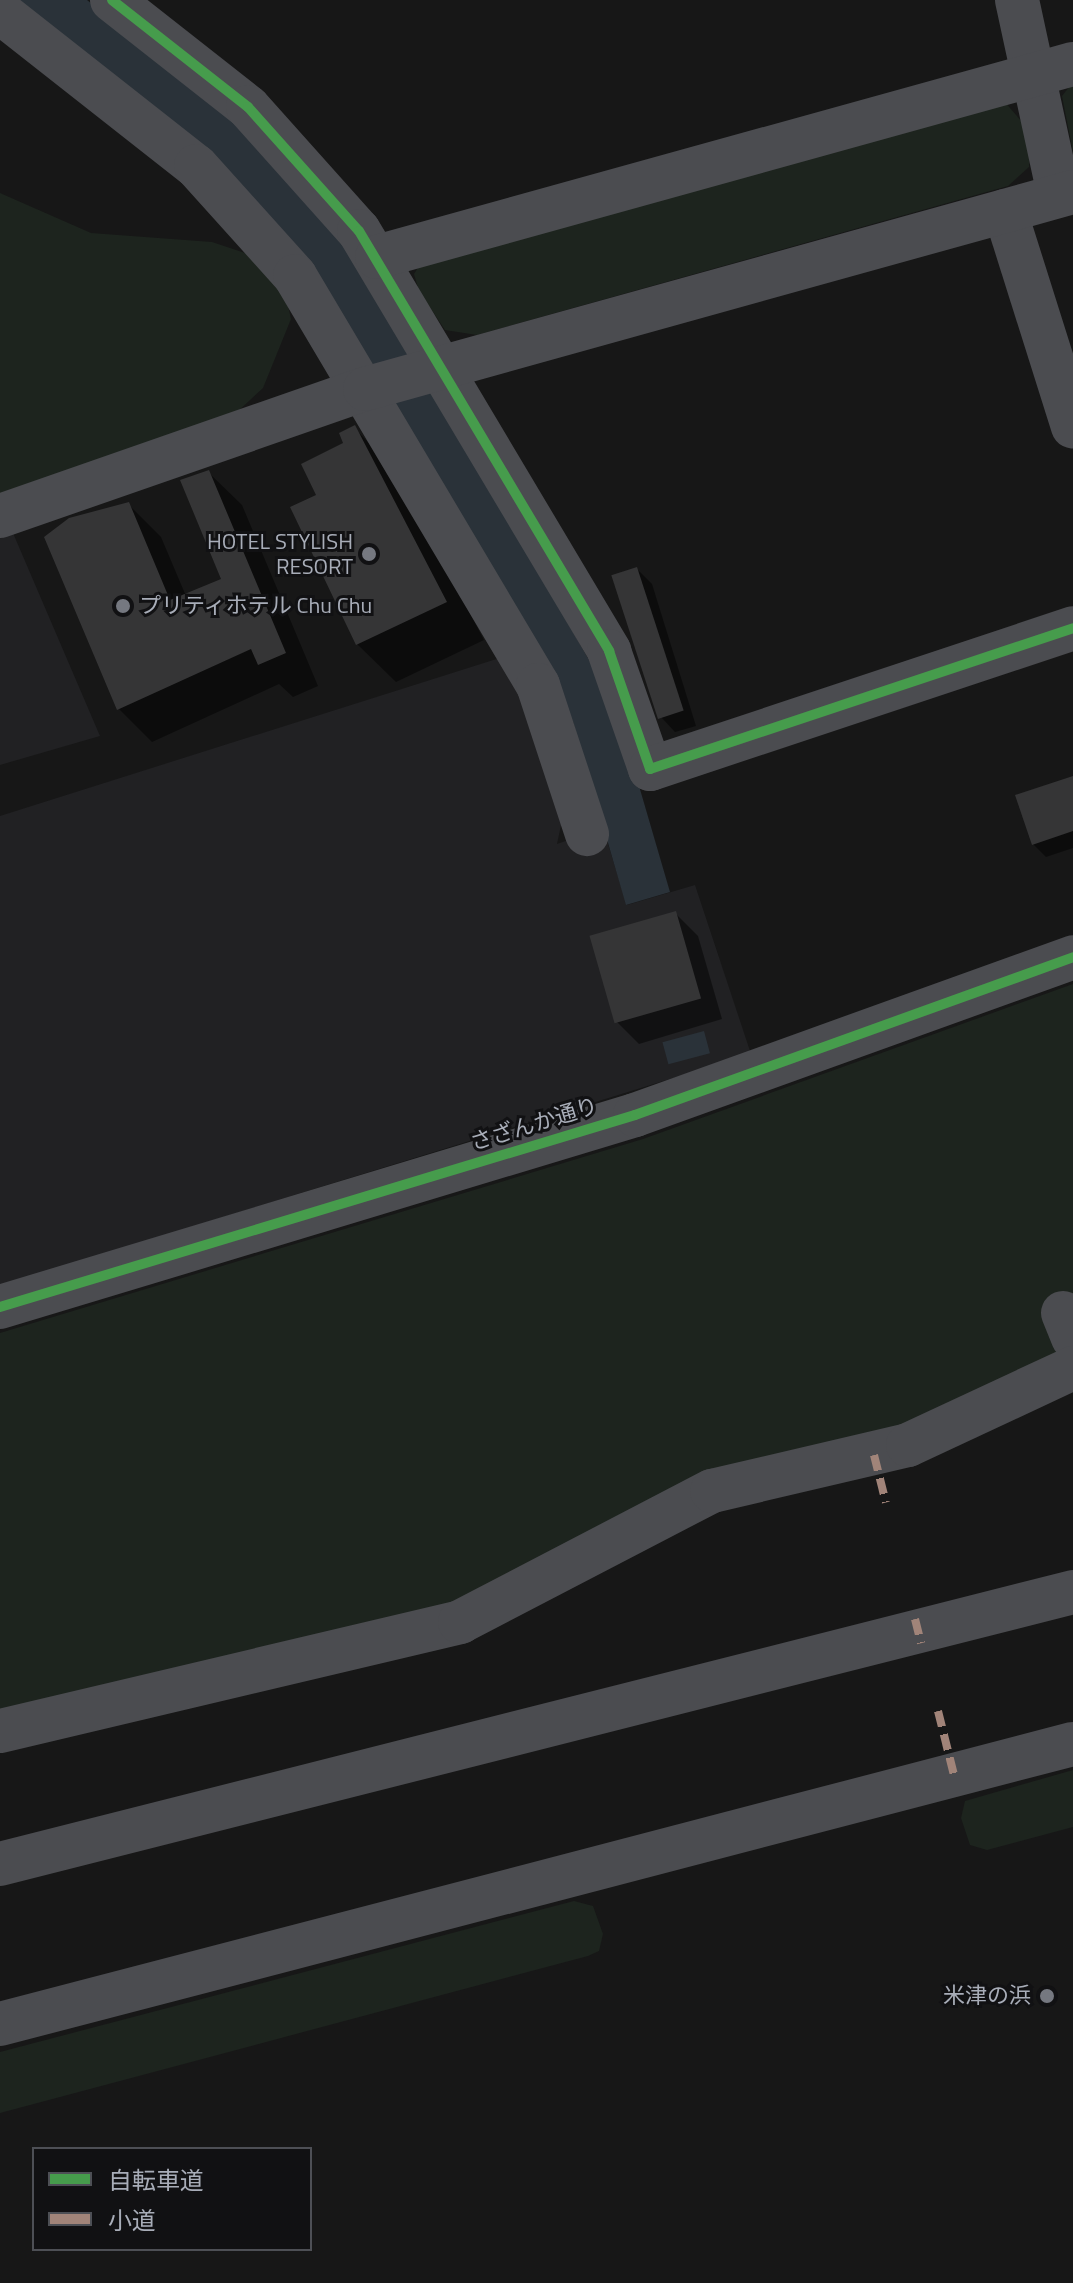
<!DOCTYPE html>
<html>
<head>
<meta charset="utf-8">
<style>
  body { margin:0 }
  #map { position:relative; width:1073px; height:2283px; overflow:hidden; background:#171717; font-family:"Titillium Web","Noto Sans JP",sans-serif }
  div>[style] { position:absolute }
  .built>* { inset:0; background:#212123 }
  .green>* { inset:0; background:#1d241e }
  .water>* { inset:0; background:#2a3239; transform-origin:0 0 }
  .shadow>* { inset:0; background:#0007 }
  .building>* { inset:0; background:#353536; transform-origin:0 0 }
  .minor>* { height:44px; margin:-22px; padding:0 22px; transform-origin:22px; border-radius:22px; background:#4b4c50 }
  .quiet>* { height:8px; margin-top:-4px; transform-origin:0; background:repeating-linear-gradient(90deg,#a18479 0 16px,transparent 0 24px) }
  .cycleway>* { height:10px; margin:-5px; padding:0 5px; transform-origin:5px; border-radius:5px; background:#469c4c }
  .dots>* { width:22px; height:22px; translate:-50% -50%; box-sizing:border-box; border:4px solid #111113; border-radius:50% }
  span { translate:-50% -50%; white-space:nowrap; text-align:center; line-height:1.15; -webkit-text-stroke:6px #111113; paint-order:stroke }
  .poi-label { font-size:22px; color:#a8adb8 }
  .right { translate:-100% -50%; text-align:right }
  .left { translate:0 -50%; text-align:left }
  .street-label { font-size:22px; color:#a8adb8 }
  .legend { position:absolute; left:32px; top:2147px; width:280px; height:104px; box-sizing:border-box; background:#111113; border:2px solid #4d4f55; margin:0; padding:10px 14px; list-style:none; font-size:24px; color:#a8adb8 }
  .legend li { display:flex; align-items:center; gap:16px; height:40px }
  .legend b { width:40px; border:2px solid #4d4f55 }
</style>
</head>
<body>
<div id="map">
  <div class="built">
    <div style="clip-path:polygon(10px 526px,100px 736px,0 765px,0 529px)"></div>
    <div style="clip-path:polygon(506px 656px,564px 811px,557px 844px,603px 828px,627px 905px,695px 885px,751px 1054px,0 1286px,0 816px)"></div>
  </div>
  <div class="green">
    <div style="clip-path:polygon(1073px 82px,1073px 152px,1062px 96px)"></div>
    <div style="clip-path:polygon(1004px 101px,1023px 123px,1030px 154px,1029px 167px,1008px 186px,477px 335px,445px 330px,419px 291px,414px 274px,422px 261px)"></div>
    <div style="clip-path:polygon(0 193px,91px 233px,212px 242px,248px 254px,285px 292px,291px 319px,263px 388px,235px 414px,0 503px)"></div>
    <div style="clip-path:polygon(1073px 984px,1073px 1301px,1056px 1354px,927px 1421px,489px 1595px,0 1715px,0 1333px,643px 1139px)"></div>
    <div style="clip-path:polygon(1073px 1770px,1073px 1827px,987px 1850px,970px 1845px,961px 1818px,965px 1801px)"></div>
    <div style="clip-path:polygon(574px 1901px,593px 1906px,603px 1934px,599px 1951px,588px 1956px,0 2113px,0 2052px)"></div>
  </div>
  <div class="water">
    <div style="clip-path:polygon(14px 0,87px 0,238px 118px,347px 239px,616px 707px,670px 892px,626px 905px,573px 722px,338px 308px)"></div>
    <div style="left:704px;top:1031px;width:23px;height:43px;rotate:75deg"></div>
  </div>
  <div class="shadow">
    <div style="clip-path:polygon(354px 428px,392px 466px,484px 640px,396px 682px,357px 644px,318px 495px)"></div>
    <div style="clip-path:polygon(208px 472px,242px 505px,318px 686px,293px 697px,279px 684px,152px 742px,119px 709px,128px 504px,161px 537px,186px 596px,224px 580px)"></div>
    <div style="clip-path:polygon(637px 569px,652px 584px,696px 726px,675px 732px,661px 717px)"></div>
    <div style="clip-path:polygon(1073px 778px,1073px 848px,1046px 857px,1033px 844px)"></div>
    <div style="clip-path:polygon(676px 914px,698px 936px,722px 1019px,639px 1044px,617px 1022px)"></div>
  </div>
  <div class="building">
    <div style="clip-path:polygon(355px 425px,447px 602px,356px 645px,290px 507px,316px 495px,301px 464px,343px 443px,339px 433px)"></div>
    <div style="clip-path:polygon(209px 470px,286px 653px,258px 665px,251px 649px,117px 710px,44px 537px,69px 518px,129px 502px,170px 600px,221px 579px,180px 480px)"></div>
    <div style="left:637px;top:567px;width:151px;height:27px;rotate:72deg"></div>
    <div style="clip-path:polygon(1073px 776px,1073px 831px,1032px 845px,1015px 795px)"></div>
    <div style="left:676px;top:911px;width:91px;height:90px;rotate:74deg"></div>
  </div>
  <div class="minor">
    <div style="left:112px;top:0;width:173px;rotate:38.2deg"></div>
    <div style="left:248px;top:107px;width:166px;rotate:48.2deg"></div>
    <div style="left:359px;top:231px;width:489px;rotate:59.2deg"></div>
    <div style="left:609px;top:651px;width:125px;rotate:70.8deg"></div>
    <div style="left:650px;top:769px;width:446px;rotate:-18.4deg"></div>
    <div style="left:1017px;top:0;width:199px;rotate:77.8deg"></div>
    <div style="left:0;top:12px;width:249px;rotate:38.2deg"></div>
    <div style="left:196px;top:166px;width:148px;rotate:48deg"></div>
    <div style="left:295px;top:276px;width:476px;rotate:59.3deg"></div>
    <div style="left:538px;top:685px;width:157px;rotate:71.8deg"></div>
    <div style="left:1005px;top:211px;width:226px;rotate:72.5deg"></div>
    <div style="left:377px;top:257px;width:722px;rotate:-15.5deg"></div>
    <div style="left:0;top:516px;width:386px;rotate:-19.2deg"></div>
    <div style="left:365px;top:389px;width:735px;rotate:-15.55deg"></div>
    <div style="left:0;top:1307px;width:663px;rotate:-16.82deg"></div>
    <div style="left:635px;top:1115px;width:466px;rotate:-19.8deg"></div>
    <div style="left:1063px;top:1313px;width:27px;rotate:68deg"></div>
    <div style="left:0;top:1731px;width:473px;rotate:-13.3deg"></div>
    <div style="left:460px;top:1622px;width:284px;rotate:-27.5deg"></div>
    <div style="left:712px;top:1491px;width:201px;rotate:-13.2deg"></div>
    <div style="left:908px;top:1445px;width:182px;rotate:-25deg"></div>
    <div style="left:0;top:1864px;width:1107px;rotate:-14.22deg"></div>
    <div style="left:0;top:2024px;width:1109px;rotate:-14.63deg"></div>
  </div>
  <div class="quiet">
    <div style="left:874px;top:1455px;width:49px;rotate:76deg"></div>
    <div style="left:915px;top:1619px;width:25px;rotate:76deg"></div>
    <div style="left:938px;top:1711px;width:66px;rotate:76deg"></div>
  </div>
  <div class="cycleway">
    <div style="left:112px;top:0;width:173px;rotate:38.2deg"></div>
    <div style="left:248px;top:107px;width:166px;rotate:48.2deg"></div>
    <div style="left:359px;top:231px;width:489px;rotate:59.2deg"></div>
    <div style="left:609px;top:651px;width:125px;rotate:70.8deg"></div>
    <div style="left:650px;top:769px;width:446px;rotate:-18.4deg"></div>
    <div style="left:0;top:1307px;width:663px;rotate:-16.82deg"></div>
    <div style="left:635px;top:1115px;width:466px;rotate:-19.8deg"></div>
  </div>
  <div class="dots">
    <div style="left:369px;top:554px;background:#757880"></div>
    <div style="left:123px;top:606px;background:#757880"></div>
    <div style="left:1047px;top:1996px;background:#757880"></div>
  </div>
  <div class="poi-label">
    <span class="right" style="left:353px;top:554px">HOTEL STYLISH<br>RESORT</span>
    <span class="left" style="left:139px;top:606px">プリティホテル Chu Chu</span>
    <span class="right" style="left:1031px;top:1996px">米津の浜</span>
  </div>
  <div class="street-label">
    <span style="left:534px;top:1124px;rotate:-17deg">さざんか通り</span>
  </div>
  <ul class="legend">
  <li><b style="height:10px;background:#469c4c"></b>自転車道</li>
  <li><b style="height:10px;background:#a18479"></b>小道</li>
  </ul>
</div>
</body>
</html>
